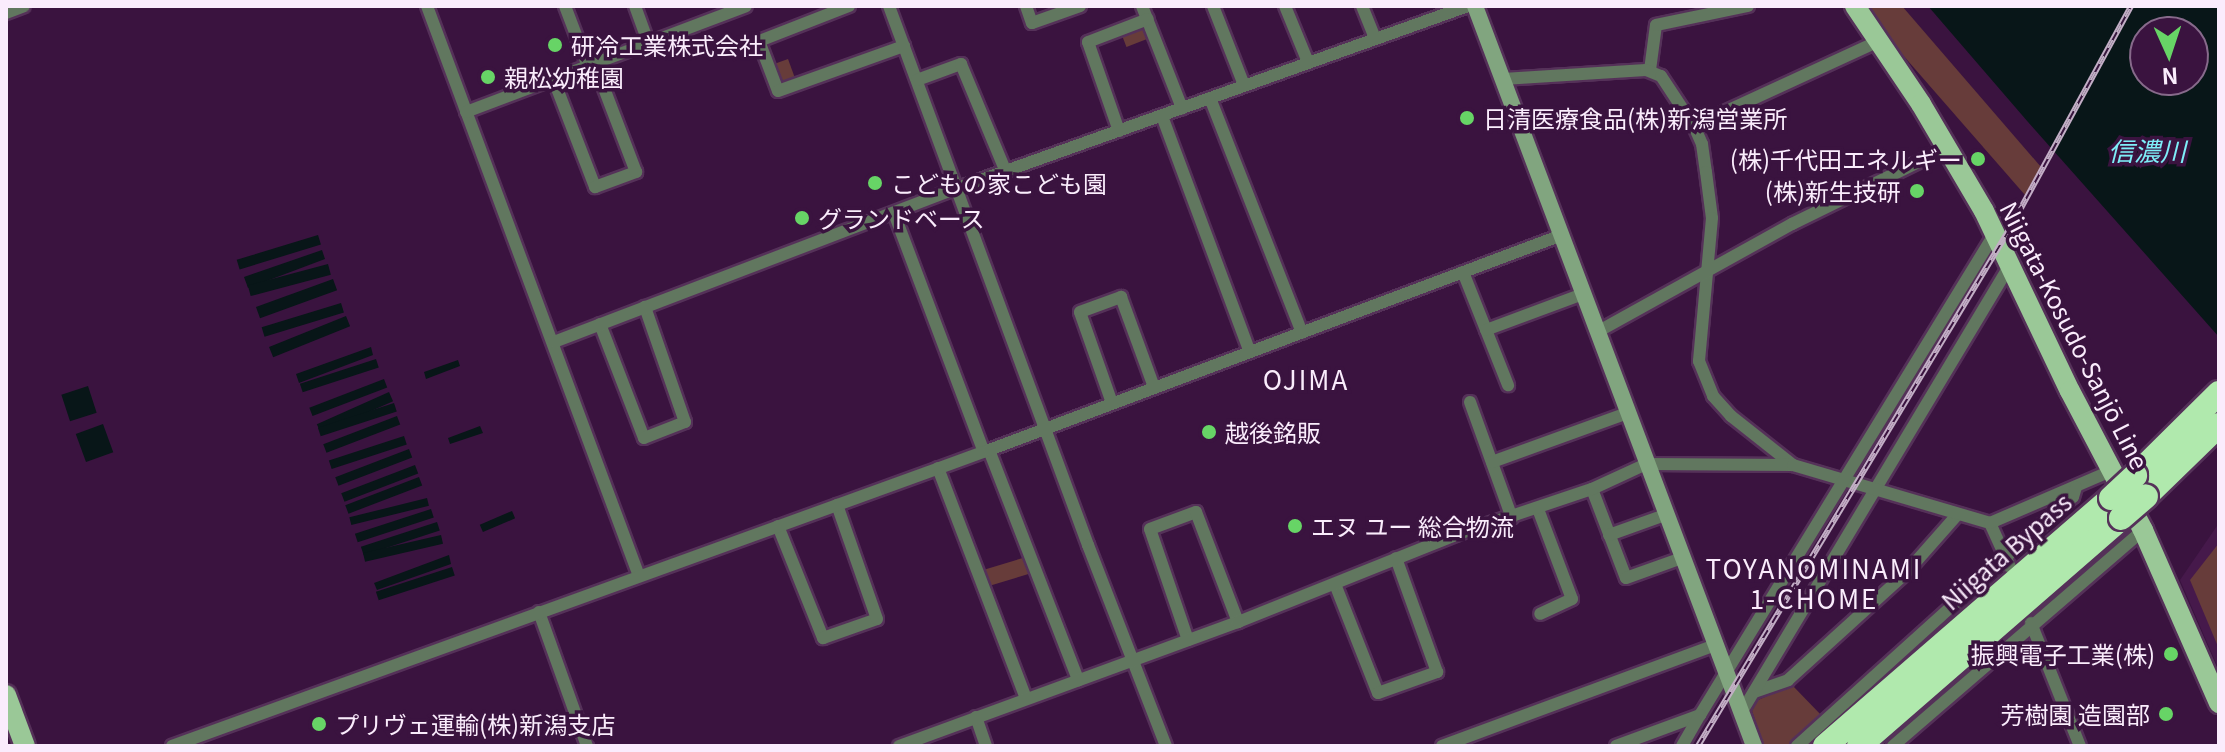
<!DOCTYPE html>
<html>
<head>
<meta charset="utf-8">
<style>
  body { margin:0 }
  #map { position:relative; width:2225px; height:752px; overflow:hidden; background:#3a133f; font-family:Georgia,"Noto Sans JP",serif }
  div>[style] { position:absolute }
  .built>* { inset:0; background:#46194b }
  .green>* { inset:0; background:#673c3a; transform-origin:0 0 }
  .water>* { inset:0; background:#081618; transform-origin:0 0 }
  .roads { filter:drop-shadow(2px 0 #553159) drop-shadow(-2px 0 #553159) drop-shadow(0 2px #553159) drop-shadow(0 -2px #553159) }
  .street>* { height:12px; margin:-6px; padding:0 6px; transform-origin:6px; border-radius:6px; background:#61775f }
  .secondary>* { height:16px; margin:-8px; padding:0 8px; transform-origin:8px; border-radius:8px; background:#81a57f }
  .primary>* { height:20px; margin:-10px; padding:0 10px; transform-origin:10px; border-radius:10px; background:#9ac897 }
  .highway>* { height:24px; margin:-12px; padding:0 12px; transform-origin:12px; border-radius:12px; background:#b0e9ad }
  .rail>* { height:6px; margin-top:-3px; transform-origin:0; background:repeating-linear-gradient(90deg,#3a133f 0 9px,#c3aec6 0 18px); box-sizing:border-box; border-block:2px solid #c3aec6 }
  .bridges { filter:drop-shadow(2px 0 #553159) drop-shadow(-2px 0 #553159) drop-shadow(0 2px #553159) drop-shadow(0 -2px #553159) }
  .highway-bridge>* { height:24px; margin:-12px; padding:0 12px; transform-origin:12px; border-radius:12px; background:#b0e9ad }
  .dots>* { width:22px; height:22px; translate:-50% -50%; box-sizing:border-box; border:4px solid #3a133f; border-radius:50% }
  span { translate:-50% -50%; white-space:nowrap; text-align:center; line-height:1.15; -webkit-text-stroke:7px #3a133f; paint-order:stroke }
  .poi-label { font-size:24px; color:#faecfc }
  .left { translate:0 -50%; text-align:left }
  .right { translate:-100% -50%; text-align:right }
  .street-label { font-size:24px; color:#faecfc }
  .water-label { font-size:26px; color:#7eeef8; font-style:italic }
  .neighbourhood-label { font-size:26px; color:#faecfc; letter-spacing:2px }
  .frame { position:absolute; inset:0; border:8px solid #faecfc; pointer-events:none }
  .north { position:absolute; left:2129px; top:16px; width:80px; height:80px; box-sizing:border-box; background:#3a133f; border:2px solid #876a8b; border-radius:50%; rotate:177deg; font-size:22px; font-weight:700; line-height:32px; text-align:center; color:#faecfc }
  .north::after { content:''; display:block; margin:auto; width:28px; height:36px; background:#67d466; clip-path:polygon(50% 0,100% 100%,50% 72%,0 100%) }
</style>
</head>
<body>
<div id="map">
  <div class="built">
    <div style="clip-path:polygon(2219px 523px,2219px 670px,2180px 580px)"></div>
  </div>
  <div class="green">
    <div style="clip-path:polygon(1860px 6px,1902px 6px,2041px 167px,2025px 195px)"></div>
    <div style="left:1142px;top:26px;width:14px;height:22px;rotate:69deg"></div>
    <div style="left:788px;top:59px;width:20px;height:17px;rotate:70deg"></div>
    <div style="clip-path:polygon(2219px 543px,2219px 649px,2190px 580px)"></div>
    <div style="left:1026px;top:557px;width:17px;height:43px;rotate:73deg"></div>
    <div style="clip-path:polygon(1792px 685px,1823px 717px,1790px 746px,1764px 746px,1752px 711px,1758px 700px)"></div>
  </div>
  <div class="water">
    <div style="clip-path:polygon(evenodd,1928px 6px,2219px 6px,2219px 337px,2028px 122px,1928px 6px,2145px 32px,2193px 32px,2193px 80px,2145px 80px,2145px 32px)"></div>
    <div style="left:318px;top:235px;width:10px;height:85px;rotate:73deg"></div>
    <div style="clip-path:polygon(322px 250px,325px 259px,248px 288px,244px 277px)"></div>
    <div style="left:328px;top:264px;width:11px;height:83px;rotate:75deg"></div>
    <div style="left:333px;top:279px;width:12px;height:82px;rotate:70deg"></div>
    <div style="left:341px;top:303px;width:10px;height:83px;rotate:73deg"></div>
    <div style="left:346px;top:316px;width:11px;height:83px;rotate:68deg"></div>
    <div style="clip-path:polygon(371px 347px,373px 355px,299px 383px,296px 374px)"></div>
    <div style="left:376px;top:359px;width:9px;height:80px;rotate:72deg"></div>
    <div style="clip-path:polygon(458px 360px,460px 366px,426px 379px,424px 372px)"></div>
    <div style="left:384px;top:379px;width:9px;height:80px;rotate:69deg"></div>
    <div style="left:88px;top:386px;width:28px;height:28px;rotate:72deg"></div>
    <div style="left:389px;top:392px;width:10px;height:79px;rotate:66deg"></div>
    <div style="left:394px;top:403px;width:9px;height:80px;rotate:72deg"></div>
    <div style="left:397px;top:416px;width:9px;height:79px;rotate:69deg"></div>
    <div style="left:103px;top:424px;width:30px;height:29px;rotate:70deg"></div>
    <div style="clip-path:polygon(480px 426px,483px 433px,450px 444px,448px 438px)"></div>
    <div style="left:404px;top:436px;width:9px;height:79px;rotate:72deg"></div>
    <div style="left:409px;top:449px;width:9px;height:79px;rotate:69deg"></div>
    <div style="left:415px;top:465px;width:9px;height:79px;rotate:69deg"></div>
    <div style="left:419px;top:477px;width:9px;height:79px;rotate:69deg"></div>
    <div style="left:427px;top:498px;width:8px;height:80px;rotate:76deg"></div>
    <div style="left:431px;top:509px;width:9px;height:80px;rotate:72deg"></div>
    <div style="left:512px;top:511px;width:8px;height:35px;rotate:67deg"></div>
    <div style="left:437px;top:522px;width:9px;height:80px;rotate:72deg"></div>
    <div style="left:441px;top:535px;width:9px;height:80px;rotate:77deg"></div>
    <div style="clip-path:polygon(449px 555px,451px 564px,377px 590px,374px 583px)"></div>
    <div style="left:452px;top:567px;width:9px;height:80px;rotate:72deg"></div>
  </div>
  <div class="roads">
    <div class="street">
      <div style="left:427px;top:6px;width:608px;rotate:69.6deg"></div>
      <div style="left:565px;top:6px;width:62px;rotate:69.2deg"></div>
      <div style="left:635px;top:6px;width:38px;rotate:70deg"></div>
      <div style="left:849px;top:6px;width:97px;rotate:158.7deg"></div>
      <div style="left:759px;top:41px;width:53px;rotate:69.2deg"></div>
      <div style="left:778px;top:91px;width:134px;rotate:-19.7deg"></div>
      <div style="left:889px;top:6px;width:575px;rotate:69.74deg"></div>
      <div style="left:1088px;top:545px;width:216px;rotate:68.8deg"></div>
      <div style="left:1026px;top:6px;width:18px;rotate:71deg"></div>
      <div style="left:1032px;top:23px;width:51px;rotate:-19.5deg"></div>
      <div style="left:1142px;top:6px;width:110px;rotate:68.6deg"></div>
      <div style="left:1213px;top:6px;width:85px;rotate:68.6deg"></div>
      <div style="left:1285px;top:6px;width:61px;rotate:67.7deg"></div>
      <div style="left:1362px;top:6px;width:35px;rotate:68deg"></div>
      <div style="left:6px;top:13px;width:19px;rotate:-21deg"></div>
      <div style="left:1650px;top:70px;width:45px;rotate:-82.4deg"></div>
      <div style="left:1656px;top:25px;width:94px;rotate:-11.7deg"></div>
      <div style="left:553px;top:78px;width:117px;rotate:68.9deg"></div>
      <div style="left:595px;top:187px;width:44px;rotate:-20.1deg"></div>
      <div style="left:636px;top:172px;width:118px;rotate:-110.9deg"></div>
      <div style="left:1503px;top:79px;width:143px;rotate:-3.6deg"></div>
      <div style="left:1646px;top:70px;width:16px;rotate:22deg"></div>
      <div style="left:1661px;top:76px;width:60px;rotate:56.6deg"></div>
      <div style="left:1694px;top:126px;width:20px;rotate:66deg"></div>
      <div style="left:1702px;top:144px;width:28px;rotate:82deg"></div>
      <div style="left:1706px;top:172px;width:46px;rotate:82.6deg"></div>
      <div style="left:1712px;top:218px;width:144px;rotate:95.2deg"></div>
      <div style="left:1699px;top:361px;width:38px;rotate:68deg"></div>
      <div style="left:1713px;top:396px;width:27px;rotate:48deg"></div>
      <div style="left:1731px;top:416px;width:79px;rotate:38.3deg"></div>
      <div style="left:917px;top:80px;width:47px;rotate:-20deg"></div>
      <div style="left:961px;top:64px;width:117px;rotate:67.4deg"></div>
      <div style="left:1210px;top:98px;width:252px;rotate:68.6deg"></div>
      <div style="left:466px;top:112px;width:299px;rotate:-20.7deg"></div>
      <div style="left:1162px;top:116px;width:252px;rotate:69.6deg"></div>
      <div style="left:1694px;top:126px;width:204px;rotate:-24.7deg"></div>
      <div style="left:1119px;top:131px;width:94px;rotate:-109.2deg"></div>
      <div style="left:1088px;top:42px;width:64px;rotate:-21deg"></div>
      <div style="left:894px;top:213px;width:255px;rotate:69.4deg"></div>
      <div style="left:1463px;top:272px;width:122px;rotate:68.3deg"></div>
      <div style="left:600px;top:324px;width:122px;rotate:68.9deg"></div>
      <div style="left:644px;top:438px;width:44px;rotate:-21.3deg"></div>
      <div style="left:685px;top:422px;width:122px;rotate:-109.2deg"></div>
      <div style="left:1486px;top:330px;width:103px;rotate:-20.4deg"></div>
      <div style="left:1597px;top:332px;width:223px;rotate:-29deg"></div>
      <div style="left:1792px;top:224px;width:173px;rotate:-26.1deg"></div>
      <div style="left:554px;top:342px;width:432px;rotate:-20.9deg"></div>
      <div style="left:958px;top:188px;width:542px;rotate:-19.64deg"></div>
      <div style="left:1470px;top:402px;width:123px;rotate:70.1deg"></div>
      <div style="left:1112px;top:403px;width:96px;rotate:-109.4deg"></div>
      <div style="left:1080px;top:312px;width:44px;rotate:-20.1deg"></div>
      <div style="left:1121px;top:297px;width:96px;rotate:69.9deg"></div>
      <div style="left:989px;top:450px;width:247px;rotate:68.8deg"></div>
      <div style="left:1492px;top:462px;width:144px;rotate:-19.9deg"></div>
      <div style="left:938px;top:468px;width:247px;rotate:69.1deg"></div>
      <div style="left:1592px;top:489px;width:95px;rotate:69.1deg"></div>
      <div style="left:1626px;top:578px;width:59px;rotate:-19.7deg"></div>
      <div style="left:1538px;top:509px;width:96px;rotate:69.3deg"></div>
      <div style="left:1572px;top:599px;width:35px;rotate:155deg"></div>
      <div style="left:1990px;top:523px;width:48px;rotate:65.6deg"></div>
      <div style="left:778px;top:526px;width:121px;rotate:68.1deg"></div>
      <div style="left:823px;top:638px;width:57px;rotate:-19.4deg"></div>
      <div style="left:877px;top:619px;width:121px;rotate:-109.3deg"></div>
      <div style="left:1609px;top:535px;width:59px;rotate:-19.7deg"></div>
      <div style="left:1335px;top:584px;width:117px;rotate:68.5deg"></div>
      <div style="left:1378px;top:693px;width:63px;rotate:-19.6deg"></div>
      <div style="left:1437px;top:672px;width:121px;rotate:-109.8deg"></div>
      <div style="left:539px;top:612px;width:142px;rotate:70.3deg"></div>
      <div style="left:2031px;top:623px;width:132px;rotate:68.3deg"></div>
      <div style="left:1188px;top:640px;width:117px;rotate:-108.9deg"></div>
      <div style="left:1150px;top:529px;width:49px;rotate:-20.3deg"></div>
      <div style="left:1196px;top:512px;width:118px;rotate:69.1deg"></div>
      <div style="left:1754px;top:692px;width:36px;rotate:-19deg"></div>
      <div style="left:1788px;top:680px;width:158px;rotate:-42.2deg"></div>
      <div style="left:1905px;top:574px;width:79px;rotate:-48.6deg"></div>
      <div style="left:1741px;top:713px;width:523px;rotate:-59.02deg"></div>
      <div style="left:976px;top:717px;width:31px;rotate:71deg"></div>
      <div style="left:172px;top:746px;width:869px;rotate:-19.92deg"></div>
      <div style="left:989px;top:450px;width:612px;rotate:-20.57deg"></div>
      <div style="left:899px;top:746px;width:361px;rotate:-20.1deg"></div>
      <div style="left:1238px;top:622px;width:234px;rotate:-21.8deg"></div>
      <div style="left:1455px;top:535px;width:145px;rotate:-18.6deg"></div>
      <div style="left:1592px;top:489px;width:60px;rotate:-24.8deg"></div>
      <div style="left:1646px;top:464px;width:147px;rotate:0.4deg"></div>
      <div style="left:1793px;top:465px;width:205px;rotate:16.4deg"></div>
      <div style="left:1990px;top:523px;width:134px;rotate:-23.3deg"></div>
      <div style="left:1442px;top:746px;width:291px;rotate:-20.3deg"></div>
      <div style="left:1616px;top:746px;width:90px;rotate:-20.3deg"></div>
      <div style="left:1700px;top:715px;width:565px;rotate:-58.53deg"></div>
      <div style="left:1682px;top:746px;width:36px;rotate:-60deg"></div>
      <div style="left:1797px;top:746px;width:372px;rotate:-42.1deg"></div>
      <div style="left:2073px;top:497px;width:10px;rotate:-73deg"></div>
      <div style="left:1893px;top:746px;width:330px;rotate:-40.8deg"></div>
    </div>
    <div class="secondary">
      <div style="left:1475px;top:6px;width:791px;rotate:69.34deg"></div>
    </div>
    <div class="primary">
      <div style="left:1855px;top:6px;width:118px;rotate:56deg"></div>
      <div style="left:1921px;top:104px;width:124px;rotate:59.5deg"></div>
      <div style="left:1984px;top:211px;width:199px;rotate:64.5deg"></div>
      <div style="left:2070px;top:391px;width:157px;rotate:62.3deg"></div>
      <div style="left:2143px;top:530px;width:189px;rotate:66.3deg"></div>
      <div style="left:6px;top:695px;width:54px;rotate:69.6deg"></div>
    </div>
    <div class="highway">
      <div style="left:2135px;top:476px;width:118px;rotate:-44.7deg"></div>
      <div style="left:2146px;top:496px;width:102px;rotate:-44.2deg"></div>
      <div style="left:1825px;top:746px;width:379px;rotate:-40.9deg"></div>
      <div style="left:1859px;top:746px;width:347px;rotate:-41deg"></div>
    </div>
  </div>
  <div class="rail">
    <div style="left:1698px;top:746px;width:602px;rotate:-58.92deg"></div>
    <div style="left:2009px;top:230px;width:255px;rotate:-61.4deg"></div>
  </div>
  <div class="bridges">
    <div class="highway-bridge">
      <div style="left:2111px;top:498px;width:33px;rotate:-43deg"></div>
      <div style="left:2121px;top:518px;width:33px;rotate:-41deg"></div>
    </div>
  </div>
  <div class="dots">
    <div style="left:555px;top:45px;background:#67d466"></div>
    <div style="left:488px;top:77px;background:#67d466"></div>
    <div style="left:1467px;top:118px;background:#67d466"></div>
    <div style="left:1978px;top:159px;background:#67d466"></div>
    <div style="left:875px;top:183px;background:#67d466"></div>
    <div style="left:1917px;top:191px;background:#67d466"></div>
    <div style="left:802px;top:218px;background:#67d466"></div>
    <div style="left:1209px;top:432px;background:#67d466"></div>
    <div style="left:1295px;top:526px;background:#67d466"></div>
    <div style="left:2171px;top:654px;background:#67d466"></div>
    <div style="left:2166px;top:714px;background:#67d466"></div>
    <div style="left:319px;top:724px;background:#67d466"></div>
  </div>
  <div class="poi-label">
    <span class="left" style="left:571px;top:45px">研冷工業株式会社</span>
    <span class="left" style="left:504px;top:77px">親松幼稚園</span>
    <span class="left" style="left:1483px;top:118px">日清医療食品(株)新潟営業所</span>
    <span class="right" style="left:1962px;top:159px">(株)千代田エネルギー</span>
    <span class="left" style="left:891px;top:183px">こどもの家こども園</span>
    <span class="right" style="left:1901px;top:191px">(株)新生技研</span>
    <span class="left" style="left:818px;top:218px">グランドベース</span>
    <span class="left" style="left:1225px;top:432px">越後銘販</span>
    <span class="left" style="left:1311px;top:526px">エヌ ユー 総合物流</span>
    <span class="right" style="left:2155px;top:654px">振興電子工業(株)</span>
    <span class="right" style="left:2150px;top:714px">芳樹園 造園部</span>
    <span class="left" style="left:335px;top:724px">プリヴェ運輸(株)新潟支店</span>
  </div>
  <div class="street-label">
    <span style="left:2075px;top:335px;rotate:63deg">Niigata-Kosudo-Sanjō Line</span>
    <span style="left:2006px;top:551px;rotate:-41deg">Niigata Bypass</span>
  </div>
  <div class="water-label">
    <span style="left:2147px;top:150px">信濃川</span>
  </div>
  <div class="neighbourhood-label">
    <span style="left:1306px;top:379px">OJIMA</span>
    <span style="left:1814px;top:583px">TOYANOMINAMI<br>1-CHOME</span>
  </div>
  <div class="frame"></div>
  <div class="north">N</div>
</div>
</body>
</html>
